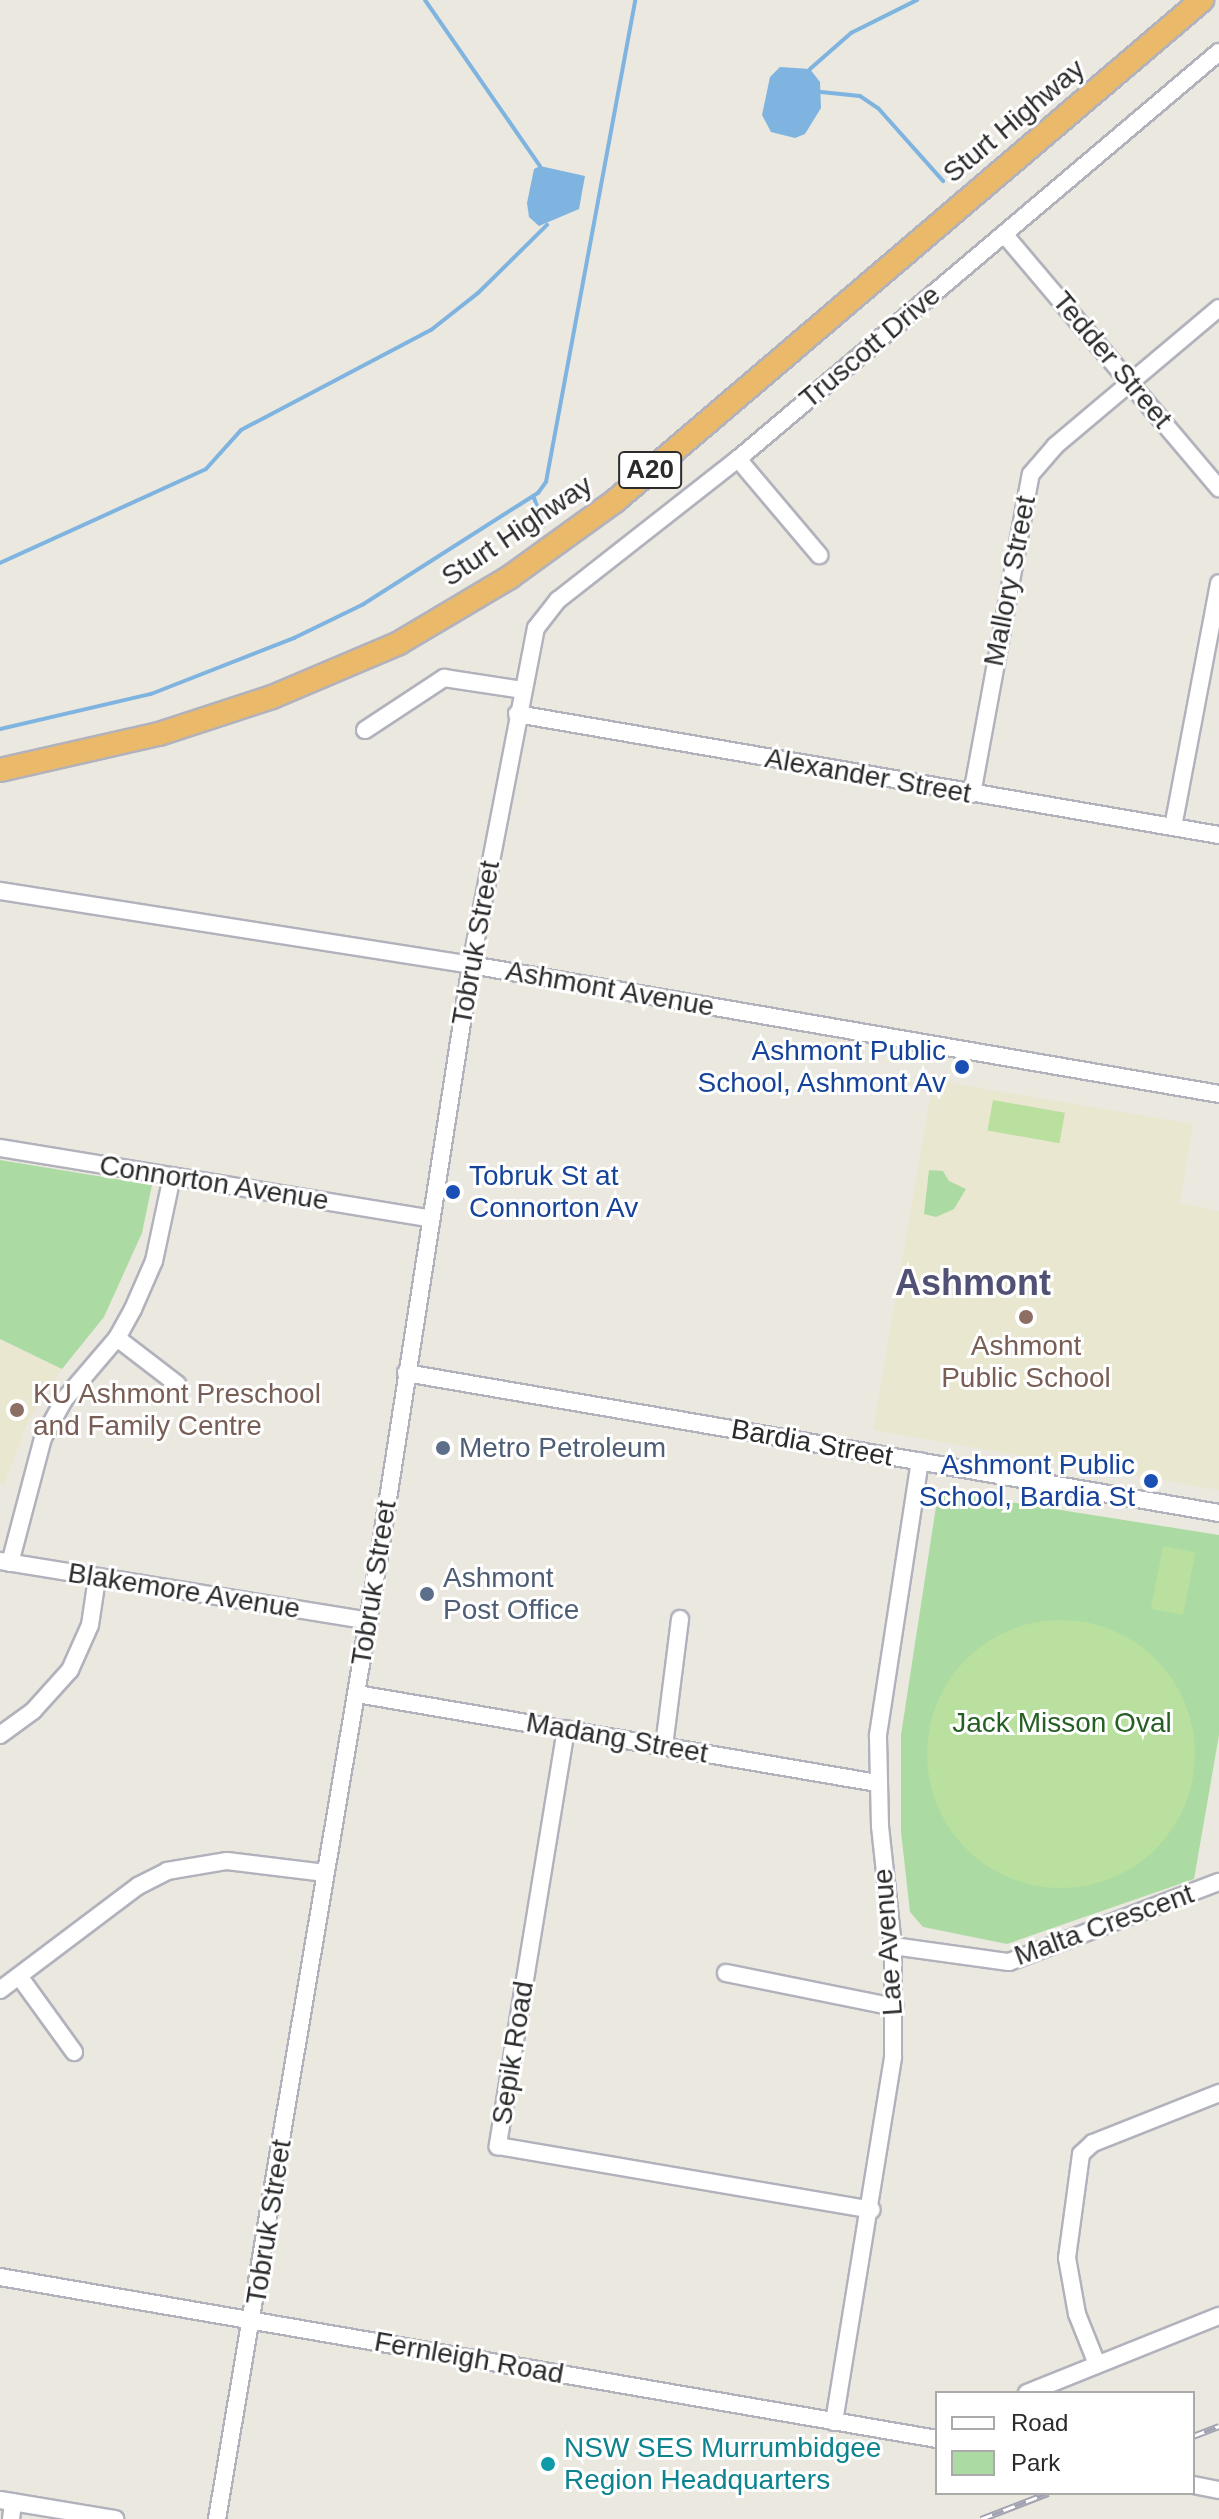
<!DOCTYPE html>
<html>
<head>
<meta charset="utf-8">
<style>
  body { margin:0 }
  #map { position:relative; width:1219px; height:2519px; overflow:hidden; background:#ebe8df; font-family:Helvetica,sans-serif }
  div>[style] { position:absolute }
  .education>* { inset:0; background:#eae7d0 }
  .green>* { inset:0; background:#abdba2 }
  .pitch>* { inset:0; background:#b9e09f; transform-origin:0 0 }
  .round { border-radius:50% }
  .water>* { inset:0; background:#7fb4e0 }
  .stream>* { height:4px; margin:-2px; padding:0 2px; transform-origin:2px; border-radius:2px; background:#7fb4e0 }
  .roads { filter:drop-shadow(2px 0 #b2b2bd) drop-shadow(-2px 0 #b2b2bd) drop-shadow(0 2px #b2b2bd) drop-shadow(0 -2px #b2b2bd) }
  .minor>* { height:16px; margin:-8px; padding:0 8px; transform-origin:8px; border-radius:8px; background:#fff }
  .highway>* { height:22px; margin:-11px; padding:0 11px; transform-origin:11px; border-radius:11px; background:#eab96a }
  .rail>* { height:7px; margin-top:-3.5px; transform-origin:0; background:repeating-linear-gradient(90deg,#fff 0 12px,#a3a2b2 0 24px); box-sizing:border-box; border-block:2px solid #a3a2b2 }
  .dots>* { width:22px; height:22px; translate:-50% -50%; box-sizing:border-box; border:4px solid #fff; border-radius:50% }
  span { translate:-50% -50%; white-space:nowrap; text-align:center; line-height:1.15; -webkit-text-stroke:6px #fff; paint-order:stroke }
  .shield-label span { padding:2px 6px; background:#fff; border:2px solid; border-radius:6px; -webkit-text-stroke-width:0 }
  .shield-label { font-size:26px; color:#2b2b2b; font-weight:700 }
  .street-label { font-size:28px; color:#2b2b2b }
  .transit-label { font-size:28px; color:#164399 }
  .right { translate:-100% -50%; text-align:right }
  .left { translate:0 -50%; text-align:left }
  .education-label { font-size:28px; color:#785e54 }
  .service-label { font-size:28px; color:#4e5e75 }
  .park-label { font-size:28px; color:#255f23 }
  .culture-label { font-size:28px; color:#0d838f }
  .district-label { font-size:36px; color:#515176; font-weight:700 }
  .legend { position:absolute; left:935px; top:2391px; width:260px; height:104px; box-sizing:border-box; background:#fff; border:2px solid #aaa; margin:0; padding:10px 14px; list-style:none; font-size:24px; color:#2b2b2b }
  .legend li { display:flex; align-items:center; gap:16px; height:40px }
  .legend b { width:40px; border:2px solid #aaa }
</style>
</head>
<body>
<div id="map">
  <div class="education">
    <div style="clip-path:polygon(933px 1080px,1193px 1124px,1180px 1203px,1219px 1211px,1219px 1490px,873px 1430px)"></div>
    <div style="clip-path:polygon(0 1339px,62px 1369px,29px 1419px,4px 1485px,0 1484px)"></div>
  </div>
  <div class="green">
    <div style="clip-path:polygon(0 1160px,152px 1185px,142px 1233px,104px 1317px,62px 1369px,0 1339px)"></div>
    <div style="clip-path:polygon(929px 1170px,943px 1171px,949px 1181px,966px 1189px,954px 1209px,936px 1217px,924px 1214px)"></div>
    <div style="clip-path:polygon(947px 1492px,1219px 1535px,1219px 1735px,1194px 1879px,1007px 1944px,923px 1927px,910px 1912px,901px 1832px,901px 1735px,937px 1500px)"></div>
  </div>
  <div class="pitch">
    <div style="left:993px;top:1100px;width:73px;height:31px;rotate:10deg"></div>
    <div style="left:1163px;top:1546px;width:33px;height:64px;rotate:11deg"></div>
    <div class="round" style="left:927px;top:1620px;width:268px;height:268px"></div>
  </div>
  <div class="water">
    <div style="clip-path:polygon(780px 67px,810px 69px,820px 82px,821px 108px,805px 134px,795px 138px,771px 132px,762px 115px,770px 77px)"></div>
    <div style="clip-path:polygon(540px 166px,585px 176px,579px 209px,539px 226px,529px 217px,527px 203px,534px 169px)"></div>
  </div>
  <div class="stream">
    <div style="left:425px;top:0;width:202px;rotate:55.3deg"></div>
    <div style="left:810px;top:69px;width:55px;rotate:-41.3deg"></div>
    <div style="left:851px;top:33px;width:74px;rotate:-26.6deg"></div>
    <div style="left:821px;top:92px;width:39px;rotate:6deg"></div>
    <div style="left:860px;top:96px;width:22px;rotate:34deg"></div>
    <div style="left:878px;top:108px;width:98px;rotate:48.3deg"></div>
    <div style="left:534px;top:498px;width:29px;rotate:70deg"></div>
    <div style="left:0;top:563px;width:226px;rotate:-24.5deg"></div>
    <div style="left:206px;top:469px;width:52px;rotate:-48.1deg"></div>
    <div style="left:241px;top:430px;width:215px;rotate:-27.8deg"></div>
    <div style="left:431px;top:330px;width:60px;rotate:-38.2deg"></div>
    <div style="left:478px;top:293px;width:97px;rotate:-44.6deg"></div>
    <div style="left:0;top:729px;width:155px;rotate:-13.1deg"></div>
    <div style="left:151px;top:694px;width:154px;rotate:-21.4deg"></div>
    <div style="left:294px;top:638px;width:76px;rotate:-25.9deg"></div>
    <div style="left:362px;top:605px;width:209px;rotate:-32.5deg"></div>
    <div style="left:538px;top:493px;width:14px;rotate:-54deg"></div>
    <div style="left:546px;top:482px;width:490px;rotate:-79.5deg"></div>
  </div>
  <div class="roads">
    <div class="minor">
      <div style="left:1004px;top:234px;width:333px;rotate:49.8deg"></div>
      <div style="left:738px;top:459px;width:126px;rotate:49.8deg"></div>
      <div style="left:517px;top:714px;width:712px;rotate:9.78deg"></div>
      <div style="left:365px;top:730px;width:95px;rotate:-33.4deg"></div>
      <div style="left:444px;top:678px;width:79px;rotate:8.7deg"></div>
      <div style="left:972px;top:794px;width:325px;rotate:-79.6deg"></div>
      <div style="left:1031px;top:474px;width:37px;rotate:-49deg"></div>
      <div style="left:1055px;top:446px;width:214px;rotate:-40.1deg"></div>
      <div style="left:1173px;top:827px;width:248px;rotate:-79.3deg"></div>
      <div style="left:0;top:891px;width:477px;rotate:8.9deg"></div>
      <div style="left:471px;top:965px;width:759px;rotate:9.78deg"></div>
      <div style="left:0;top:1148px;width:435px;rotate:9.3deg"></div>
      <div style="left:117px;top:1338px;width:76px;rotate:37.5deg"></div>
      <div style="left:406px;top:1373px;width:825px;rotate:9.77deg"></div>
      <div style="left:0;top:1561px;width:374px;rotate:9.2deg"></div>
      <div style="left:10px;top:1563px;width:129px;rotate:-75.2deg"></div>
      <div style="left:43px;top:1438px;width:43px;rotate:-61.1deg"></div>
      <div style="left:64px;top:1400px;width:82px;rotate:-49.5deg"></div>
      <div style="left:117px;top:1338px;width:33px;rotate:-61deg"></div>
      <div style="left:133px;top:1309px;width:52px;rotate:-66.4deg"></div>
      <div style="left:154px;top:1261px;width:87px;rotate:-78deg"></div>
      <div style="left:357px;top:1694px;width:528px;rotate:9.71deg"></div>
      <div style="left:566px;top:1729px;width:423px;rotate:99.3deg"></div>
      <div style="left:498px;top:2146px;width:379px;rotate:9.7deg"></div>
      <div style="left:0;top:1735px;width:41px;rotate:-36deg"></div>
      <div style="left:33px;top:1711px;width:55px;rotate:-47.9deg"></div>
      <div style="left:70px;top:1670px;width:49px;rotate:-66deg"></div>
      <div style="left:90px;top:1625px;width:48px;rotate:-81.5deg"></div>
      <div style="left:664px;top:1746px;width:128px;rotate:-82.8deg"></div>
      <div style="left:893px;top:1946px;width:117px;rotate:7.9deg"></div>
      <div style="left:1009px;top:1962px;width:225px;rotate:-20.9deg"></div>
      <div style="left:726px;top:1973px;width:172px;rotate:11.4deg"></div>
      <div style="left:19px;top:1976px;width:94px;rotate:54.1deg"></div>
      <div style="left:0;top:1990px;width:173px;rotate:-37deg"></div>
      <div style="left:138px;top:1886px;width:33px;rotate:-27deg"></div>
      <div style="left:167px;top:1871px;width:61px;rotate:-9.5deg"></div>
      <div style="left:227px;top:1861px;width:99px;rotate:7deg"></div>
      <div style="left:0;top:2277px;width:951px;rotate:9.81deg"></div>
      <div style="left:1097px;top:2364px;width:54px;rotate:-111.8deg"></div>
      <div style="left:1077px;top:2314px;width:57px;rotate:-100.1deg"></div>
      <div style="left:1067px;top:2258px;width:105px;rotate:-82.3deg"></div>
      <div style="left:1081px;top:2154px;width:16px;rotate:-43deg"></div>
      <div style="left:1093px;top:2143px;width:136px;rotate:-21.6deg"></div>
      <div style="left:1027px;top:2393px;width:207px;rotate:-21.9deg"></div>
      <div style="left:834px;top:2422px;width:370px;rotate:-80.8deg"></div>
      <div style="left:893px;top:2057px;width:111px;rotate:-90deg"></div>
      <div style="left:893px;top:1946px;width:121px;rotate:-96.2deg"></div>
      <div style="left:880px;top:1826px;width:91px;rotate:-91.3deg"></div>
      <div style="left:878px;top:1735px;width:277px;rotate:-81.3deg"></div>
      <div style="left:1193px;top:2485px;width:26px;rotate:11deg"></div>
      <div style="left:0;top:2500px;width:117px;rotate:9.4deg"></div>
      <div style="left:11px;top:2519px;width:17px;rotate:-83deg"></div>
      <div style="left:217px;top:2519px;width:976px;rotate:-80.44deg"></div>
      <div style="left:379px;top:1557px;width:599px;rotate:-81.17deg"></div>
      <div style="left:471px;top:965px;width:343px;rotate:-79.1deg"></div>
      <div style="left:536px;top:628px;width:36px;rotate:-52deg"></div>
      <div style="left:558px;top:600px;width:229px;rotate:-38.1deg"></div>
      <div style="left:738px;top:459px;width:630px;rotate:-40.24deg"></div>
    </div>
    <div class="highway">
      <div style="left:0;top:770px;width:163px;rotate:-12.8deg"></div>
      <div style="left:159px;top:734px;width:119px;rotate:-18.1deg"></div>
      <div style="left:272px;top:697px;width:138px;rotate:-23deg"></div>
      <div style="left:399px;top:643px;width:129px;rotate:-30.7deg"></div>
      <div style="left:510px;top:577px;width:130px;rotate:-35.9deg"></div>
      <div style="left:615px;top:501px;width:772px;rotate:-40.48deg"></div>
    </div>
  </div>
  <div class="rail">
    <div style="left:1193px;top:2436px;width:28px;rotate:-21deg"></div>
    <div style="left:981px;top:2519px;width:72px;rotate:-21.2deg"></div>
  </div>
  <div class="dots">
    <div style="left:962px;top:1067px;background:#1a4fb4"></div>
    <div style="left:453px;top:1192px;background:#1a4fb4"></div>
    <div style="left:1026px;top:1317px;background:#8d6e63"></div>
    <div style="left:17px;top:1410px;background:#8d6e63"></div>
    <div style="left:443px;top:1448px;background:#5c6f8a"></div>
    <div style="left:1151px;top:1481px;background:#1a4fb4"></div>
    <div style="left:427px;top:1594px;background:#5c6f8a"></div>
    <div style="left:548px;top:2464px;background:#0f9aa8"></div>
  </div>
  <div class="shield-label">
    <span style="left:650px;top:470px">A20</span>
  </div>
  <div class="street-label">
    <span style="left:1014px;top:121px;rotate:-40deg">Sturt Highway</span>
    <span style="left:870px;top:347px;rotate:-40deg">Truscott Drive</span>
    <span style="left:1112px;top:360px;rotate:50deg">Tedder Street</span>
    <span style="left:517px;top:531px;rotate:-34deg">Sturt Highway</span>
    <span style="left:1010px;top:581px;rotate:-79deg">Mallory Street</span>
    <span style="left:868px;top:776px;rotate:10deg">Alexander Street</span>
    <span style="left:476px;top:943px;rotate:-80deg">Tobruk Street</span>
    <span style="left:610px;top:989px;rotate:10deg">Ashmont Avenue</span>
    <span style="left:214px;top:1183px;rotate:9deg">Connorton Avenue</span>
    <span style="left:812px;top:1443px;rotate:10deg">Bardia Street</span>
    <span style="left:374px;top:1583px;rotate:-81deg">Tobruk Street</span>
    <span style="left:184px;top:1591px;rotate:9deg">Blakemore Avenue</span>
    <span style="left:617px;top:1738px;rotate:10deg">Madang Street</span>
    <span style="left:1104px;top:1925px;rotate:-20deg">Malta Crescent</span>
    <span style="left:888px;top:1942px;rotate:-94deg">Lae Avenue</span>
    <span style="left:513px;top:2053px;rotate:-81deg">Sepik Road</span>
    <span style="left:269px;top:2222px;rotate:-81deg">Tobruk Street</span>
    <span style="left:469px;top:2358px;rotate:10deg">Fernleigh Road</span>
  </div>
  <div class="transit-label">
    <span class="right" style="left:946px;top:1067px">Ashmont Public<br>School, Ashmont Av</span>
    <span class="left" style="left:469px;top:1192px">Tobruk St at<br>Connorton Av</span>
    <span class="right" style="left:1135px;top:1481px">Ashmont Public<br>School, Bardia St</span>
  </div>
  <div class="education-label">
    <span style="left:1026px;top:1362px">Ashmont<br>Public School</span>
    <span class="left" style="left:33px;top:1410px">KU Ashmont Preschool<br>and Family Centre</span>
  </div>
  <div class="service-label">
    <span class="left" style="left:459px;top:1448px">Metro Petroleum</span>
    <span class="left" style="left:443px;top:1594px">Ashmont<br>Post Office</span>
  </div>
  <div class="park-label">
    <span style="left:1062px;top:1723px">Jack Misson Oval</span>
  </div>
  <div class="culture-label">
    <span class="left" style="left:564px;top:2464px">NSW SES Murrumbidgee<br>Region Headquarters</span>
  </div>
  <div class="district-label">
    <span style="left:973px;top:1283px">Ashmont</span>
  </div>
  <ul class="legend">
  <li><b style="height:10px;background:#fff"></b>Road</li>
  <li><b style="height:22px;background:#abdba2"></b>Park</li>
  </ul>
</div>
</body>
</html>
